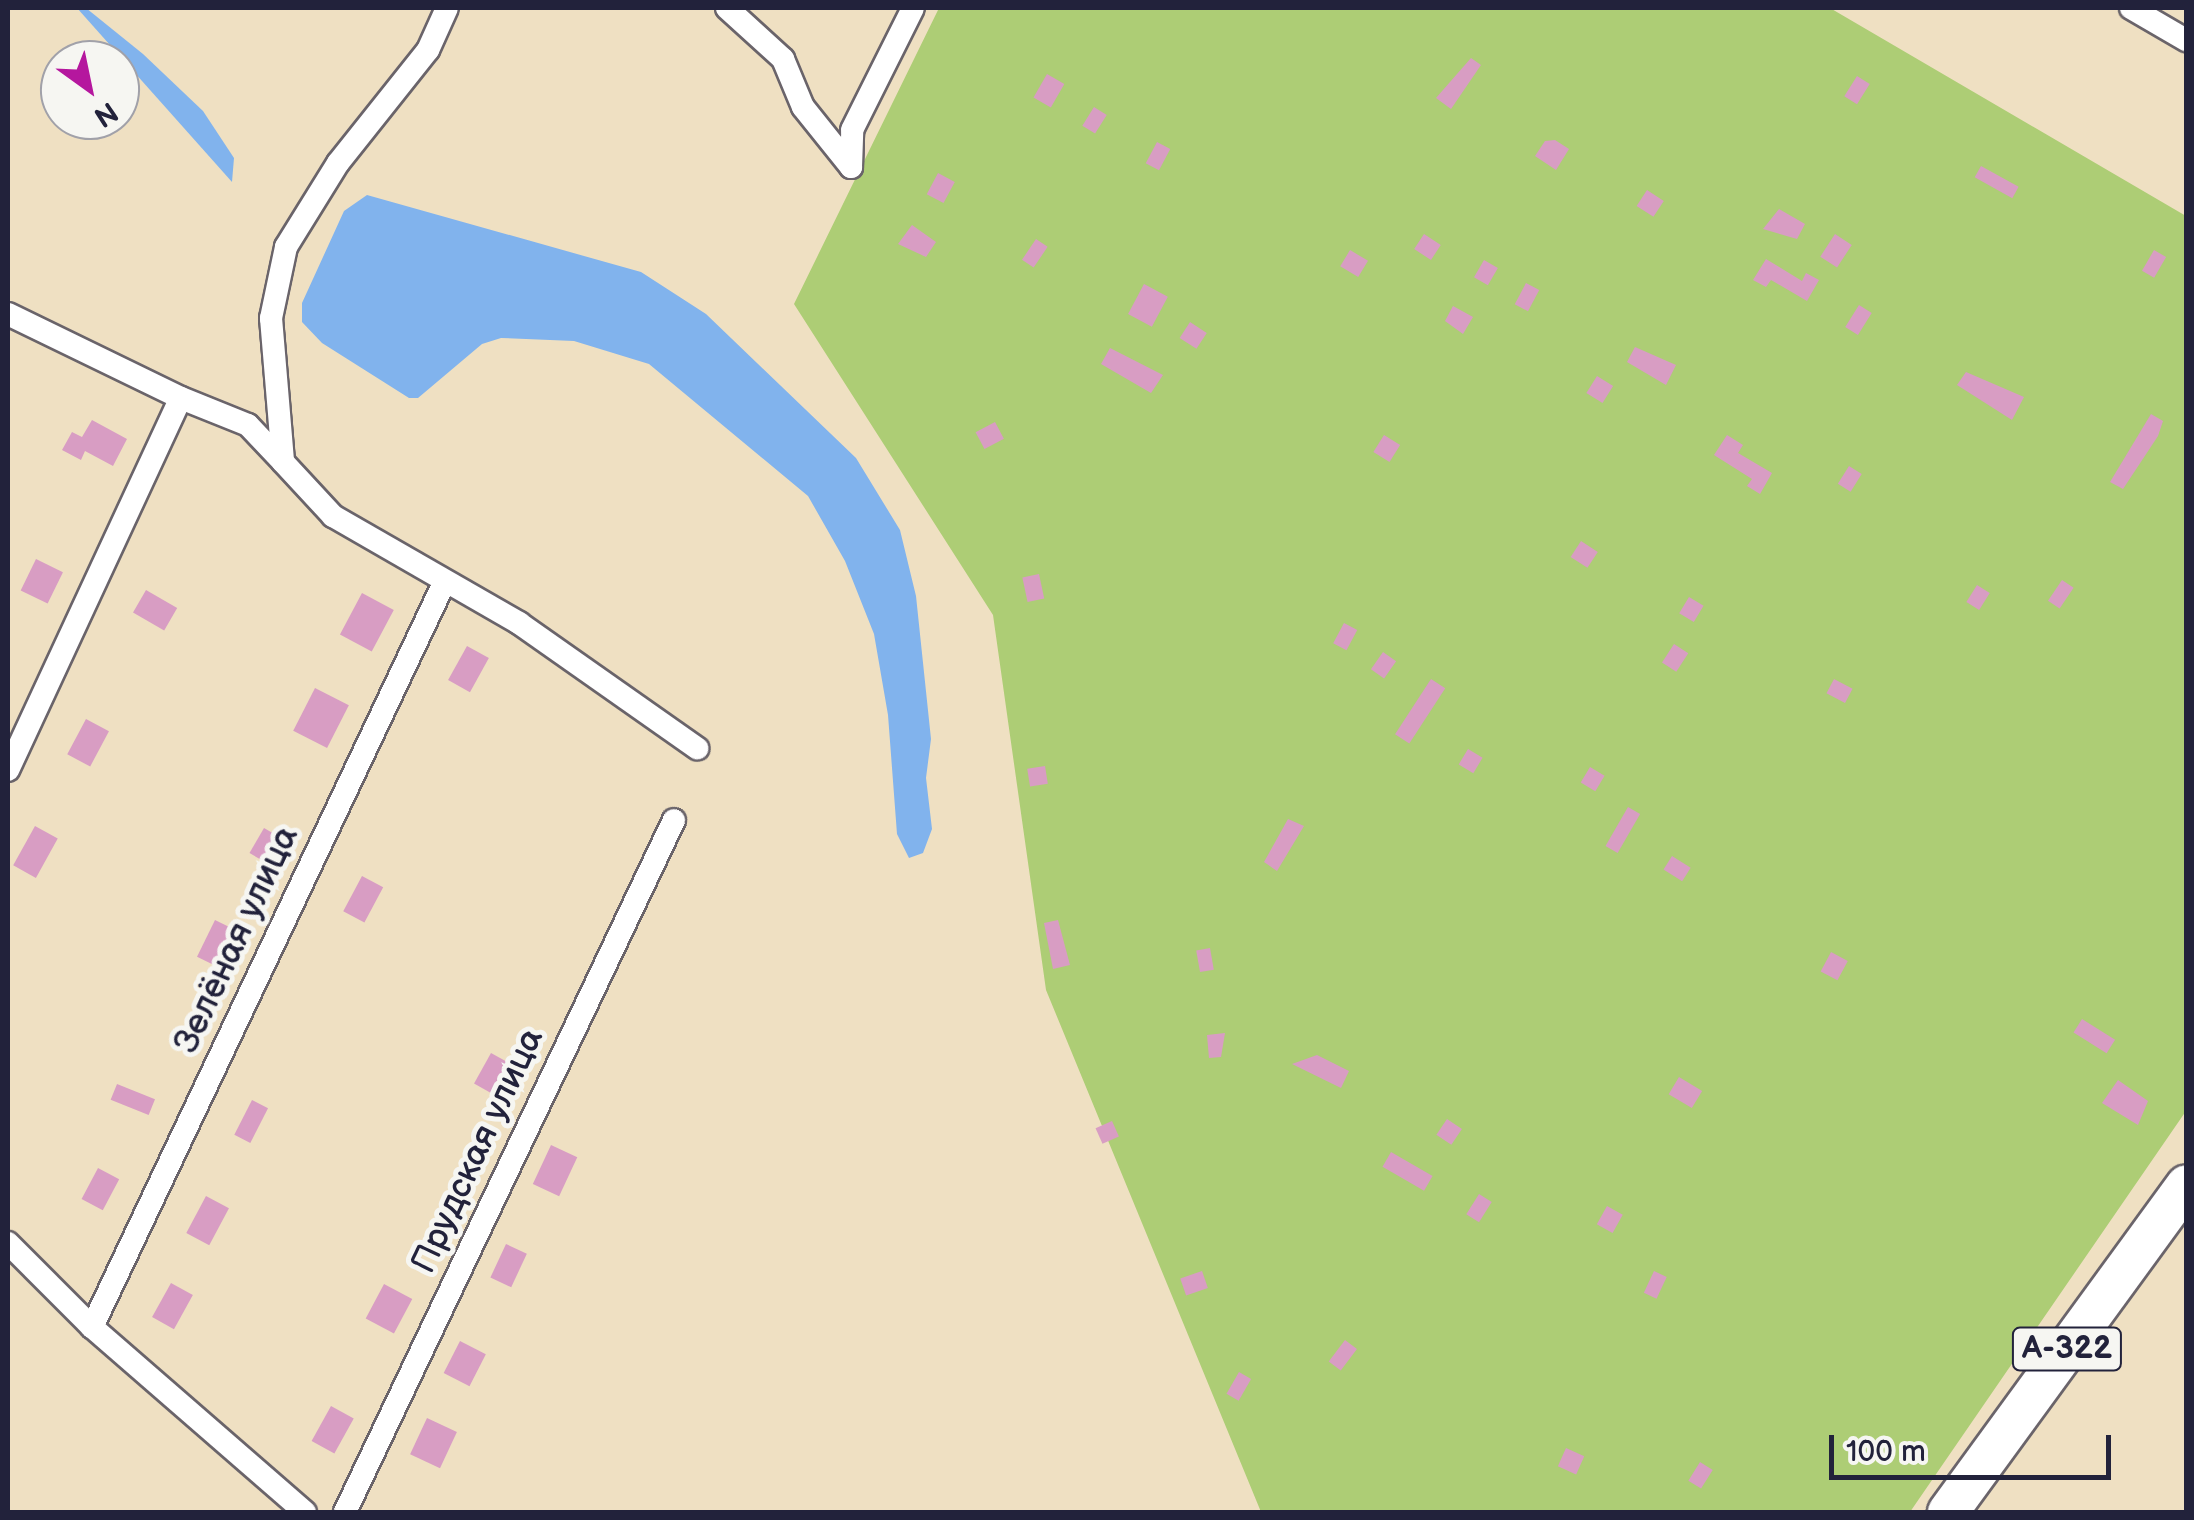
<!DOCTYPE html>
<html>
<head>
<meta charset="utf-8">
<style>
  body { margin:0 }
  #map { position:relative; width:2194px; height:1520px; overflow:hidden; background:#efe0c2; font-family:"Balsamiq Sans",sans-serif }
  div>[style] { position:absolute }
  .green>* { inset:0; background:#adcd75 }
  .water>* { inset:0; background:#81b3ed }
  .building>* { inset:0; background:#d89dc3; transform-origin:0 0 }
  .roads { filter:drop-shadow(2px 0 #6a646a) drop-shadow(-2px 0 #6a646a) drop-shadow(0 2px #6a646a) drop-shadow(0 -2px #6a646a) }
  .street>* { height:22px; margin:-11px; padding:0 11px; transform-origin:11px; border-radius:11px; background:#fff }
  .highway>* { height:40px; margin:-20px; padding:0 20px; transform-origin:20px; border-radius:20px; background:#fff }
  span { translate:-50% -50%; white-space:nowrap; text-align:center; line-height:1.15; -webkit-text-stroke:10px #f6f6f2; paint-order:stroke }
  .shield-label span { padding:2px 8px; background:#f6f6f2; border:2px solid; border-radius:8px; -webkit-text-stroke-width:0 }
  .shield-label { font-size:32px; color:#22223b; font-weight:700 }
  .street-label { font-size:35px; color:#22223b }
  .frame { position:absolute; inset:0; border:10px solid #22223b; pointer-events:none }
  .north { position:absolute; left:40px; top:40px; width:100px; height:100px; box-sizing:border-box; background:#f6f6f2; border:2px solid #a1a1a9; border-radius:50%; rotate:147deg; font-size:28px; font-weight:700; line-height:40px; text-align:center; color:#22223b }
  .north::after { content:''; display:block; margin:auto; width:35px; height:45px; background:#b5179e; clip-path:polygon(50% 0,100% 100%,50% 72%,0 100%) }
  .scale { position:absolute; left:1829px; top:1435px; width:282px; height:45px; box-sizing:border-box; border:5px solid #22223b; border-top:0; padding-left:12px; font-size:30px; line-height:35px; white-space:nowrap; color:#22223b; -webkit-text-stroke:8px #f6f6f2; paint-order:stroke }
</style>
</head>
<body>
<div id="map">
  <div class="green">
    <div style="clip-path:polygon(939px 8px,1830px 8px,2186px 216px,2186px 1111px,1910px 1512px,1261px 1512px,1046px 990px,993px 615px,794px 304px)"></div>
  </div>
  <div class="water">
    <div style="clip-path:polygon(77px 8px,86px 8px,143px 54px,203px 111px,234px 158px,232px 182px)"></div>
    <div style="clip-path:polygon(367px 195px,641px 272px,706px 314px,856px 458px,900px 530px,916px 596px,931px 739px,926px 778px,932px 829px,923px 853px,909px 858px,897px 834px,888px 715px,874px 634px,845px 561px,808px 496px,649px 364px,574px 341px,501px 338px,482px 344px,418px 398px,409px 398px,322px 343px,302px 322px,302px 303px,344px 211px)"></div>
  </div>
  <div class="building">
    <div style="clip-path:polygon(1471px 58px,1481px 65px,1451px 109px,1436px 98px)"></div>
    <div style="left:1047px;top:74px;width:20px;height:27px;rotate:30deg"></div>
    <div style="left:1857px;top:76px;width:15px;height:24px;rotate:32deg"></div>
    <div style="left:1094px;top:107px;width:15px;height:22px;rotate:32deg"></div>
    <div style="clip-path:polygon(1555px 140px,1569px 149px,1556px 170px,1535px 156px,1545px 141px)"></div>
    <div style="left:1157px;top:142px;width:15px;height:24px;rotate:28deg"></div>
    <div style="left:1981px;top:166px;width:43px;height:13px;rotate:29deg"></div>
    <div style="left:938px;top:173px;width:19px;height:24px;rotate:28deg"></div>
    <div style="left:1647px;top:190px;width:20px;height:19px;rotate:33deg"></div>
    <div style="clip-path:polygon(1779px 209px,1805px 224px,1797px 239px,1763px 229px)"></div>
    <div style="clip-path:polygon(912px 225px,936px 242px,926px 257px,898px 244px)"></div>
    <div style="left:1424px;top:234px;width:20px;height:18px;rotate:33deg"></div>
    <div style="left:1835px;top:234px;width:20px;height:27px;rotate:33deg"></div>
    <div style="left:1036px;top:239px;width:14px;height:25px;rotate:34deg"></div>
    <div style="left:1350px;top:250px;width:21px;height:19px;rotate:31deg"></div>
    <div style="left:2154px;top:250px;width:14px;height:24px;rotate:30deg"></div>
    <div style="clip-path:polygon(1766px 259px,1802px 281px,1806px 273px,1819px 280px,1807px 301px,1771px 280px,1766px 287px,1753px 280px)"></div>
    <div style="left:1484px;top:260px;width:16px;height:20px;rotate:30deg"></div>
    <div style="left:1526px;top:283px;width:15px;height:24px;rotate:28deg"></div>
    <div style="left:1144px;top:284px;width:27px;height:34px;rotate:28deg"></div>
    <div style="left:1859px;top:305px;width:15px;height:26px;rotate:32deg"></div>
    <div style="clip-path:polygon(1453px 306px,1473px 317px,1463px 334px,1445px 321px)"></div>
    <div style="left:1190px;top:322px;width:20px;height:19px;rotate:33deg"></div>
    <div style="clip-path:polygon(1635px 347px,1676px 365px,1666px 385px,1627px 362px)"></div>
    <div style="clip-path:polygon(1110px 348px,1163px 375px,1151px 393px,1101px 364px)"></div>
    <div style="clip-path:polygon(1966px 372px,2024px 397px,2012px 420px,1957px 385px)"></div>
    <div style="left:1597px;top:376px;width:19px;height:20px;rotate:32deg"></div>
    <div style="clip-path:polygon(2151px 414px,2163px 421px,2158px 436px,2123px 489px,2110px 482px)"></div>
    <div style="clip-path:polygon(92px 420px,127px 439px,113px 466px,85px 451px,81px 460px,62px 450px,72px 432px,82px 437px)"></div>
    <div style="left:995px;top:422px;width:19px;height:22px;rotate:62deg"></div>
    <div style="left:1384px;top:435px;width:19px;height:20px;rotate:32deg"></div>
    <div style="clip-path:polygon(1727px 435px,1743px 445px,1738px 453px,1772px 473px,1760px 494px,1747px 486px,1752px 479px,1714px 455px)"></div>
    <div style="left:1849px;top:466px;width:15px;height:21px;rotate:32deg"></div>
    <div style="left:1581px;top:541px;width:20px;height:19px;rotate:33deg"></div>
    <div style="left:36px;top:559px;width:30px;height:35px;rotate:26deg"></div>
    <div style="left:1039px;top:574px;width:25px;height:17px;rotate:78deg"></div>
    <div style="left:2062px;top:580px;width:14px;height:25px;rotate:34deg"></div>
    <div style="left:1977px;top:585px;width:15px;height:20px;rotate:32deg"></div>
    <div style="left:146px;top:590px;width:36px;height:26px;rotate:30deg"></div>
    <div style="left:362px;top:593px;width:36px;height:47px;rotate:28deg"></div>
    <div style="left:1689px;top:597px;width:17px;height:19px;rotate:31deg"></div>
    <div style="left:1344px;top:623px;width:15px;height:23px;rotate:28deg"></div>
    <div style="left:1674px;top:644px;width:17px;height:22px;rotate:33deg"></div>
    <div style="left:467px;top:646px;width:25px;height:39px;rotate:29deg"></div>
    <div style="left:1383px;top:652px;width:16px;height:21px;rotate:35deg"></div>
    <div style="left:1431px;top:679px;width:17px;height:66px;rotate:33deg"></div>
    <div style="left:1834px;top:679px;width:21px;height:16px;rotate:28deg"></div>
    <div style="left:315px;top:688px;width:38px;height:48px;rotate:27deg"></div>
    <div style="left:86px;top:719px;width:26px;height:40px;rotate:28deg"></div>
    <div style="left:1468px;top:749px;width:17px;height:18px;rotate:31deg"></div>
    <div style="left:1045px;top:766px;width:18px;height:18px;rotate:81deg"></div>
    <div style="left:1590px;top:767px;width:17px;height:18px;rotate:31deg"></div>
    <div style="left:1628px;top:807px;width:14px;height:45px;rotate:30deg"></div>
    <div style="clip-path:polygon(1288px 819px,1304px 826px,1277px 871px,1264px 862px)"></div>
    <div style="left:35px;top:826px;width:26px;height:45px;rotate:29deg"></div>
    <div style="left:264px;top:828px;width:22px;height:29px;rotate:30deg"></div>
    <div style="left:1672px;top:856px;width:22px;height:16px;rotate:32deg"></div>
    <div style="left:362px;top:876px;width:24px;height:40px;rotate:28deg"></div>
    <div style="left:215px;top:920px;width:25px;height:41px;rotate:26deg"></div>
    <div style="clip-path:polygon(1058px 920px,1070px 965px,1053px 969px,1044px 923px)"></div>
    <div style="left:1210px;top:948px;width:22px;height:14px;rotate:80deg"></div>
    <div style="left:1831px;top:952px;width:19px;height:22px;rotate:28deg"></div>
    <div style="left:2082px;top:1019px;width:39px;height:16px;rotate:32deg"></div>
    <div style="clip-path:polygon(1225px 1033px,1221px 1057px,1209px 1058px,1207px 1035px)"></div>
    <div style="left:491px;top:1053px;width:31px;height:35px;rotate:29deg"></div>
    <div style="clip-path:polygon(1317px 1055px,1349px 1071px,1341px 1088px,1292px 1064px)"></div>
    <div style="left:1679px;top:1077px;width:27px;height:20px;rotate:31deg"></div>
    <div style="clip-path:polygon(2118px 1080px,2148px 1101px,2138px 1125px,2102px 1103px)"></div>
    <div style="left:117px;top:1084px;width:41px;height:17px;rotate:22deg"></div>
    <div style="left:252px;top:1100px;width:18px;height:39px;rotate:27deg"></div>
    <div style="left:1447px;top:1119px;width:18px;height:19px;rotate:34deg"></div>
    <div style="left:1112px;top:1121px;width:17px;height:18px;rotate:66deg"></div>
    <div style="left:551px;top:1145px;width:29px;height:43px;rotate:25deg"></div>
    <div style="left:1391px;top:1152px;width:48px;height:17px;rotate:30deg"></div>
    <div style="left:98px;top:1168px;width:24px;height:35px;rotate:28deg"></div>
    <div style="left:1479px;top:1194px;width:15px;height:24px;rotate:32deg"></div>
    <div style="left:206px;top:1196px;width:26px;height:42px;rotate:28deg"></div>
    <div style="left:1607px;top:1206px;width:18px;height:21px;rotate:29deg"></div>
    <div style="left:506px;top:1244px;width:23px;height:37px;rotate:25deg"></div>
    <div style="left:1202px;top:1271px;width:18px;height:23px;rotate:71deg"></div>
    <div style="left:1654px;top:1271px;width:14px;height:24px;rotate:25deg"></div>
    <div style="left:171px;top:1283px;width:25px;height:39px;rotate:29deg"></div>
    <div style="left:384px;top:1284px;width:32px;height:39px;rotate:28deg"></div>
    <div style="left:1345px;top:1340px;width:15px;height:27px;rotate:37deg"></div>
    <div style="left:460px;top:1341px;width:29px;height:36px;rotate:27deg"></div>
    <div style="left:1239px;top:1372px;width:14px;height:25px;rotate:30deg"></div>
    <div style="left:331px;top:1406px;width:26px;height:40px;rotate:29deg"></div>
    <div style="left:427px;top:1418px;width:33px;height:40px;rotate:25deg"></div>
    <div style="left:1566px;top:1448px;width:20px;height:20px;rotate:24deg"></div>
    <div style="left:1700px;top:1462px;width:15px;height:22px;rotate:32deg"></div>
  </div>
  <div class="roads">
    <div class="street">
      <div style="left:447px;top:8px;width:46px;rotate:114.3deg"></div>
      <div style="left:428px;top:50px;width:144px;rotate:128.5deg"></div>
      <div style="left:338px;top:163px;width:99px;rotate:121.8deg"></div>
      <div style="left:286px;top:247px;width:73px;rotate:101.9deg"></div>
      <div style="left:271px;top:318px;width:144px;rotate:85.2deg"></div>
      <div style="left:283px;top:462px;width:74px;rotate:47.2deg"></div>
      <div style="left:333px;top:516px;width:215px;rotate:29.9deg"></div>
      <div style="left:519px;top:623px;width:218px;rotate:35.1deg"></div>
      <div style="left:727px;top:8px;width:76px;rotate:42.3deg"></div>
      <div style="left:783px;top:59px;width:52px;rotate:67.4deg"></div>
      <div style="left:803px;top:107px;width:77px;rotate:51.3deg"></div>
      <div style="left:2131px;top:8px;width:64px;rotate:30.2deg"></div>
      <div style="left:851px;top:167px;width:37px;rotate:-88deg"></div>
      <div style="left:852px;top:130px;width:136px;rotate:-63.4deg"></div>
      <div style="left:8px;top:314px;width:192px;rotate:25.9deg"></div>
      <div style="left:8px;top:770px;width:410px;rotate:-65.1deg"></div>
      <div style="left:181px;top:398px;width:72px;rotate:21.9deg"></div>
      <div style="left:248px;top:425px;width:51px;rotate:46.6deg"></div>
      <div style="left:8px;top:1243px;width:119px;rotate:45deg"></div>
      <div style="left:92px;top:1327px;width:282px;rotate:41deg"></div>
      <div style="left:92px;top:1327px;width:823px;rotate:-64.68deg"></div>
      <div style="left:345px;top:1512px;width:766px;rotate:-64.57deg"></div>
    </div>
    <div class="highway">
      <div style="left:1948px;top:1512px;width:404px;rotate:-53.9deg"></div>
    </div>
  </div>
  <div class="shield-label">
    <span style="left:2067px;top:1349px">А-322</span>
  </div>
  <div class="street-label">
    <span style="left:237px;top:940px;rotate:-65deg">Зелёная улица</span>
    <span style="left:478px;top:1151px;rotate:-65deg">Прудская улица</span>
  </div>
  <div class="frame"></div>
  <div class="north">N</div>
  <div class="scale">100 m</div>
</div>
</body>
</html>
